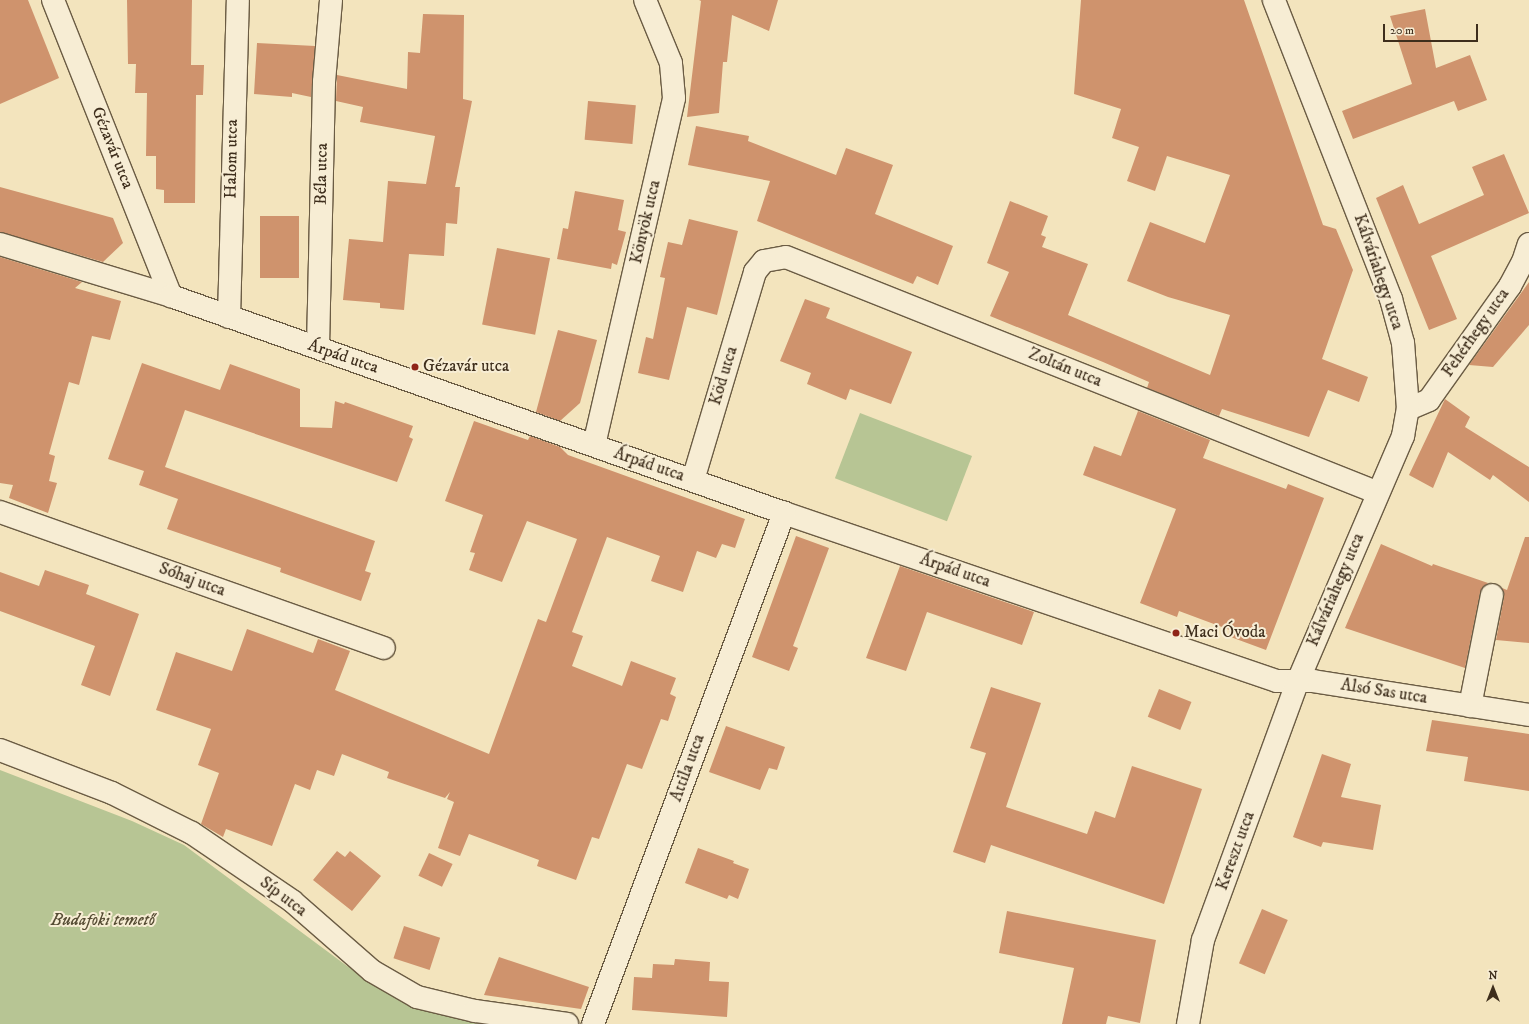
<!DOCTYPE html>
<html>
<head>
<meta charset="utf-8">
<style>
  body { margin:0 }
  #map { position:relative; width:1529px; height:1024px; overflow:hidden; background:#f3e4bd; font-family:"IM FELL DW Pica",serif }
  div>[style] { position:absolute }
  .green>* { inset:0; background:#b7c594; transform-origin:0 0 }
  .building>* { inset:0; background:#cf936d; transform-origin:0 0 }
  .roads { filter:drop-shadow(1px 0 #6b5c44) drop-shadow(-1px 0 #6b5c44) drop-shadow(0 1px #6b5c44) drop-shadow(0 -1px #6b5c44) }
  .minor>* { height:22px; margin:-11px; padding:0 11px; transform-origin:11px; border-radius:11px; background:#f7edd4 }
  .dots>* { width:11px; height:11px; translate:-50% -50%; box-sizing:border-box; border:2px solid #f7edd4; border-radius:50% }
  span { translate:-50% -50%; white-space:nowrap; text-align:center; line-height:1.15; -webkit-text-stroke:4px #f7edd4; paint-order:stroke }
  .street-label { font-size:17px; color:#3e2e1c }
  .poi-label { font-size:17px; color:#3e2e1c }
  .left { translate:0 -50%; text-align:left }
  .park-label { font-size:17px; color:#564c34; font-style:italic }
  .north { position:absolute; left:1473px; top:968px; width:40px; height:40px; -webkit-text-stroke:3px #f7edd4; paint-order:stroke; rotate:0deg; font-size:11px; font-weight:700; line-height:16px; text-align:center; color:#3e2e1c }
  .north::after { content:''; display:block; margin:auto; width:14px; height:18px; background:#3e2e1c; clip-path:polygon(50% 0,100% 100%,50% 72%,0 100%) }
  .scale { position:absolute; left:1383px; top:24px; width:95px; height:18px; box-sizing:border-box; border:2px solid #3e2e1c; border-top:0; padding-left:5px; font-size:12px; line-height:14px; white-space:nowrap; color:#3e2e1c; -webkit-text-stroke:3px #f7edd4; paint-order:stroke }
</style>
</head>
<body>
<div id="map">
  <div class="green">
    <div style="left:860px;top:413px;width:120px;height:70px;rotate:21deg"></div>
    <div style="clip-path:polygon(0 770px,132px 821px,184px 845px,347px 966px,403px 1000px,494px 1024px,0 1024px)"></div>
  </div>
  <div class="building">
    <div style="clip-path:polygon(0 0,28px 0,59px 78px,0 104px)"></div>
    <div style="clip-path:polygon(127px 0,192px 0,191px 65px,204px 65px,203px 95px,196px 95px,195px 203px,164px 203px,164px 190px,156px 189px,156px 156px,146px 156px,147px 93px,135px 93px,136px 64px,128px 64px)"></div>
    <div style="clip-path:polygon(699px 0,778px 0,769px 31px,732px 15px,727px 62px,723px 62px,719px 113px,687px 117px,701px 1px)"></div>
    <div style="clip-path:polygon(1081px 0,1244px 0,1323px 225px,1336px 229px,1353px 270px,1322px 359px,1368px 377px,1359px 402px,1328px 390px,1309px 437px,1222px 409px,1219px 416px,1147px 388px,1149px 382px,1103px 362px,990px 316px,1009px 272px,987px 263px,1010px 201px,1048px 216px,1041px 235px,1046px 237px,1042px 247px,1088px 264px,1068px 315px,1210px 375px,1230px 315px,1168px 297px,1127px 281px,1150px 222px,1205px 243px,1230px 175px,1167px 156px,1155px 191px,1127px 181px,1139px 147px,1112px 138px,1121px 109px,1074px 94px)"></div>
    <div style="clip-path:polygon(1425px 9px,1436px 68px,1470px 55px,1487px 100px,1458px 111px,1454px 101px,1353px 139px,1342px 111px,1412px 84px,1390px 16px)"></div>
    <div style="clip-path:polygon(423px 14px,464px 15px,463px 99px,472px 101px,455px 187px,460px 187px,457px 224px,446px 223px,444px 256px,409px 254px,404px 310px,380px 308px,380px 303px,343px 300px,349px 239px,383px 242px,388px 181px,426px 184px,435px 136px,360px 122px,363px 107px,336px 101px,337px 75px,407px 89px,408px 52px,420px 53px)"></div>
    <div style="clip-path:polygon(257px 43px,315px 46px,311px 97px,292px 93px,292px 97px,254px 94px)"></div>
    <div style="left:588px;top:101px;width:48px;height:39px;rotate:5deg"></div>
    <div style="clip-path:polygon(696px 126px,749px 136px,748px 141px,836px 175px,846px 148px,893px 165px,875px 214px,953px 246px,938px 285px,917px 276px,913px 284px,757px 221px,770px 181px,688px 165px)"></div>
    <div style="clip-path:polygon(1504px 154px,1529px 213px,1431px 256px,1457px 319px,1429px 330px,1376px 198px,1403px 185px,1419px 224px,1484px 195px,1472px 167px)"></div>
    <div style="clip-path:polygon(0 187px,113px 218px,123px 243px,103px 262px,0 232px)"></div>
    <div style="clip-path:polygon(575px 191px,624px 200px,618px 230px,626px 232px,617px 265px,612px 263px,611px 269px,557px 259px,563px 228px,568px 229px)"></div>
    <div style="left:260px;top:216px;width:39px;height:62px"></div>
    <div style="clip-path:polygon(689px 219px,738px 231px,717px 315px,687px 307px,669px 380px,638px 373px,646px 337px,653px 339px,665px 278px,660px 277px,668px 242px,682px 245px)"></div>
    <div style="left:497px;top:248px;width:54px;height:78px;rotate:11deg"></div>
    <div style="clip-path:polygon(0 257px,82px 282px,75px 288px,121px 301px,110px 340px,92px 336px,79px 385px,69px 382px,49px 454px,55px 456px,49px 481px,57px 483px,48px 513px,9px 498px,13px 485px,0 483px)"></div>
    <div style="clip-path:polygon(1529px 282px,1529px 325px,1493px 367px,1469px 365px)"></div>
    <div style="clip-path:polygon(805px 299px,830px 308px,826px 318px,912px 352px,891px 404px,850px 389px,846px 400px,807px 384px,811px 373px,780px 361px)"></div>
    <div style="clip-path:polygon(558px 330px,597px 340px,580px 403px,560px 421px,536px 412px)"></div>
    <div style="clip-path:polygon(142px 363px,220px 390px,230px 364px,300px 389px,300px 427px,332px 428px,335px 401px,344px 404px,345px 402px,413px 426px,409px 437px,413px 439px,397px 482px,185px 410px,165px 467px,375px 541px,365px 571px,371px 573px,361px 601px,280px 572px,281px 568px,167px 529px,178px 499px,139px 485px,144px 471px,108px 459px)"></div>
    <div style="clip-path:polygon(1445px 399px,1470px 417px,1465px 427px,1529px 467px,1529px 502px,1493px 475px,1490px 480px,1448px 452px,1433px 488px,1409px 475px)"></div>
    <div style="clip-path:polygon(1138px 411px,1210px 440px,1203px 458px,1286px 489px,1288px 484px,1324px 498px,1266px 650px,1228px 636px,1230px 630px,1179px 611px,1177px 617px,1140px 603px,1176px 509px,1083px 475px,1094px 446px,1121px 456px)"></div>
    <div style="clip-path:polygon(474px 421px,528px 440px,530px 436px,560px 447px,568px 455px,745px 519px,735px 548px,722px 544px,716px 558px,697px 551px,683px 592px,651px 581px,660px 556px,607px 537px,572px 632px,583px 636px,572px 666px,622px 686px,631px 661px,676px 678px,670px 694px,676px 697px,668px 721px,661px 719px,642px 769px,627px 764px,599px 839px,592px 837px,576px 880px,537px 866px,539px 860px,469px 834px,460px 856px,438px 848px,454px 802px,447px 799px,450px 792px,445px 798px,387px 778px,389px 772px,342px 754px,334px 776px,317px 770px,310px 790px,295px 784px,272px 846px,226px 829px,223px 837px,201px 824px,219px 773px,198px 765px,211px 729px,156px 710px,176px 652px,232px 671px,247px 629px,313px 653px,318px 639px,350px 651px,335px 690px,489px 754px,538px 619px,546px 622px,577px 539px,527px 521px,502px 582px,469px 570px,475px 553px,470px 552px,483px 515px,445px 501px)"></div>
    <div style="clip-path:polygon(796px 536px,829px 548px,793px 646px,798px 648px,789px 671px,752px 657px)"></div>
    <div style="clip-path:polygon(1525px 537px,1529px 537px,1529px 643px,1496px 640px,1504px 597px,1502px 588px,1507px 590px)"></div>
    <div style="clip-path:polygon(1381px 544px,1432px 566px,1433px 564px,1488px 583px,1480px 593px,1465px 668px,1345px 628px)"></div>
    <div style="clip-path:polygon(900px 566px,1034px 612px,1022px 645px,927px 612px,906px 671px,866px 658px)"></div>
    <div style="clip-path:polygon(45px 570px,89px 585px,86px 594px,139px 614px,110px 696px,81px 685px,95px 646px,0 611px,0 572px,39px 586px)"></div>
    <div style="clip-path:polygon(991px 687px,1041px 703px,1006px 807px,1087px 834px,1095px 811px,1115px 818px,1132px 766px,1202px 789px,1164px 904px,991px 845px,985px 863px,953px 852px,986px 753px,970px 748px)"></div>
    <div style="left:1159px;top:689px;width:35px;height:30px;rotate:22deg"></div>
    <div style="clip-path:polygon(1432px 720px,1529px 734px,1529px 791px,1464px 781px,1468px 757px,1426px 751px)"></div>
    <div style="clip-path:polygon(726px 726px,785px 747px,777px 770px,769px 768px,760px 790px,709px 772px)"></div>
    <div style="clip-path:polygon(1322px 754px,1351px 764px,1341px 797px,1381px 805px,1373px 850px,1323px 842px,1321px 847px,1293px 837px)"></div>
    <div style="clip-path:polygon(698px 848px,734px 861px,733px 863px,749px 869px,738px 899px,729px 895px,727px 899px,685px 883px)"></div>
    <div style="clip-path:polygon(337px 851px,345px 857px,350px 851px,381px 876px,352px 911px,313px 880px)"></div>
    <div style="left:429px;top:853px;width:26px;height:25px;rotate:25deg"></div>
    <div style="left:1262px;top:909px;width:28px;height:59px;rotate:23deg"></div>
    <div style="clip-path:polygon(1007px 911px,1156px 940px,1140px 1023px,1108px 1016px,1106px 1024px,1062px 1024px,1074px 968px,999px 953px)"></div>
    <div style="left:404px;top:926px;width:38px;height:34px;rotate:18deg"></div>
    <div style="clip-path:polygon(499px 957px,589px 987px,581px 1009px,484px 995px)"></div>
    <div style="clip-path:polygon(675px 959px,710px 962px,709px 981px,729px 982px,727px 1017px,632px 1010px,634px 977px,652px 978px,653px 964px,674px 965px)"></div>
  </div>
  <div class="roads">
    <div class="minor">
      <div style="left:53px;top:0;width:319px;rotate:68.3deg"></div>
      <div style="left:0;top:244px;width:179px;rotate:16.9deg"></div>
      <div style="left:171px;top:296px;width:650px;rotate:19.49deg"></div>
      <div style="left:784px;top:513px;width:521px;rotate:18.82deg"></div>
      <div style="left:1277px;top:681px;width:36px"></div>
      <div style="left:1313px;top:681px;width:219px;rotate:8.9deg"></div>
      <div style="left:229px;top:317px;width:317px;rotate:-88.4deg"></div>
      <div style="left:318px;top:347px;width:265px;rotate:-88.7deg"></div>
      <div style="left:324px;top:82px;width:82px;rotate:-85.1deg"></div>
      <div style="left:1408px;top:409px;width:23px;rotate:-23deg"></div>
      <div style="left:1429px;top:400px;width:140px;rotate:-54.6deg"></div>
      <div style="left:1510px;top:286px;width:27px;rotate:-62deg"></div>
      <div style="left:1523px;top:262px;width:19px;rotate:-72deg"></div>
      <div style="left:594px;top:445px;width:356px;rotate:-77deg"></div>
      <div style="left:674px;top:98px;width:35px;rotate:-95deg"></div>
      <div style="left:671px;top:63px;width:68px;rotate:-112.4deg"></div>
      <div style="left:693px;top:480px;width:217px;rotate:-73.4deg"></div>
      <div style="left:755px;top:272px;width:14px;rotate:-51deg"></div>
      <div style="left:764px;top:261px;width:22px;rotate:-10deg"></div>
      <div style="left:786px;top:257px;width:637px;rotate:21.73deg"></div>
      <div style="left:0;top:512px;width:407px;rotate:19.5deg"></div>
      <div style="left:1470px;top:706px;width:113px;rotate:-78.8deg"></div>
      <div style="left:0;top:750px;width:120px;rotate:21deg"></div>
      <div style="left:112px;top:793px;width:89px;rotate:26.6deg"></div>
      <div style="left:192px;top:833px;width:121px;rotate:34.2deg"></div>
      <div style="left:292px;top:901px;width:106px;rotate:41.2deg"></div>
      <div style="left:372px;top:971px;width:52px;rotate:30deg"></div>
      <div style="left:417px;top:997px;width:60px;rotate:13.6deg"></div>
      <div style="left:475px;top:1011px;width:93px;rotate:8deg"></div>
      <div style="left:593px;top:1024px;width:546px;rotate:-69.51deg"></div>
      <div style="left:1188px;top:1024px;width:85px;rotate:-79.9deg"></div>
      <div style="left:1203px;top:940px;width:276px;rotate:-69.9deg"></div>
      <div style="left:1298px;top:681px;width:267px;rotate:-66.8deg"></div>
      <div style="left:1403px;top:436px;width:27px;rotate:-80deg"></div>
      <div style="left:1408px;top:409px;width:66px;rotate:-94.3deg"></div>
      <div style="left:1403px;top:343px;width:46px;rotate:-105.3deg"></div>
      <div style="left:1391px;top:299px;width:321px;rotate:-111.4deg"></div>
    </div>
  </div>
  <div class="dots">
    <div style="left:415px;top:367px;background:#8f2418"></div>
    <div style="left:1176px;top:633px;background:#8f2418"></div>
  </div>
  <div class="street-label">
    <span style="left:112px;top:148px;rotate:68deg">Gézavár utca</span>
    <span style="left:232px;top:159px;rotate:-89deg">Halom utca</span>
    <span style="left:322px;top:174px;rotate:-89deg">Béla utca</span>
    <span style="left:646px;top:222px;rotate:-77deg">Könyök utca</span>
    <span style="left:1378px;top:272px;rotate:71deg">Kálváriahegy utca</span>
    <span style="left:1476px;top:333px;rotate:-55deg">Fehérhegy utca</span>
    <span style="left:343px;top:357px;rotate:19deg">Árpád utca</span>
    <span style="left:1065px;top:368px;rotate:22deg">Zoltán utca</span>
    <span style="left:724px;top:376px;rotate:-73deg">Köd utca</span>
    <span style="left:649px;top:465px;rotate:19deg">Árpád utca</span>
    <span style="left:955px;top:571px;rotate:19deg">Árpád utca</span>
    <span style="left:192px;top:580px;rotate:20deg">Sóhaj utca</span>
    <span style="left:1336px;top:590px;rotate:-67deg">Kálváriahegy utca</span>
    <span style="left:1384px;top:692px;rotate:9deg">Alsó Sas utca</span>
    <span style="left:688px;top:768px;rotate:-70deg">Attila utca</span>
    <span style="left:1236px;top:851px;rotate:-70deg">Kereszt utca</span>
    <span style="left:283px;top:897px;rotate:37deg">Síp utca</span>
  </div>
  <div class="poi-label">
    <span class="left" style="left:423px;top:367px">Gézavár utca</span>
    <span class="left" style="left:1184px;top:633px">Maci Óvoda</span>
  </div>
  <div class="park-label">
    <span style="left:103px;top:921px">Budafoki temető</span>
  </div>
  <div class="north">N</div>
  <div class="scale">20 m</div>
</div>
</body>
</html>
